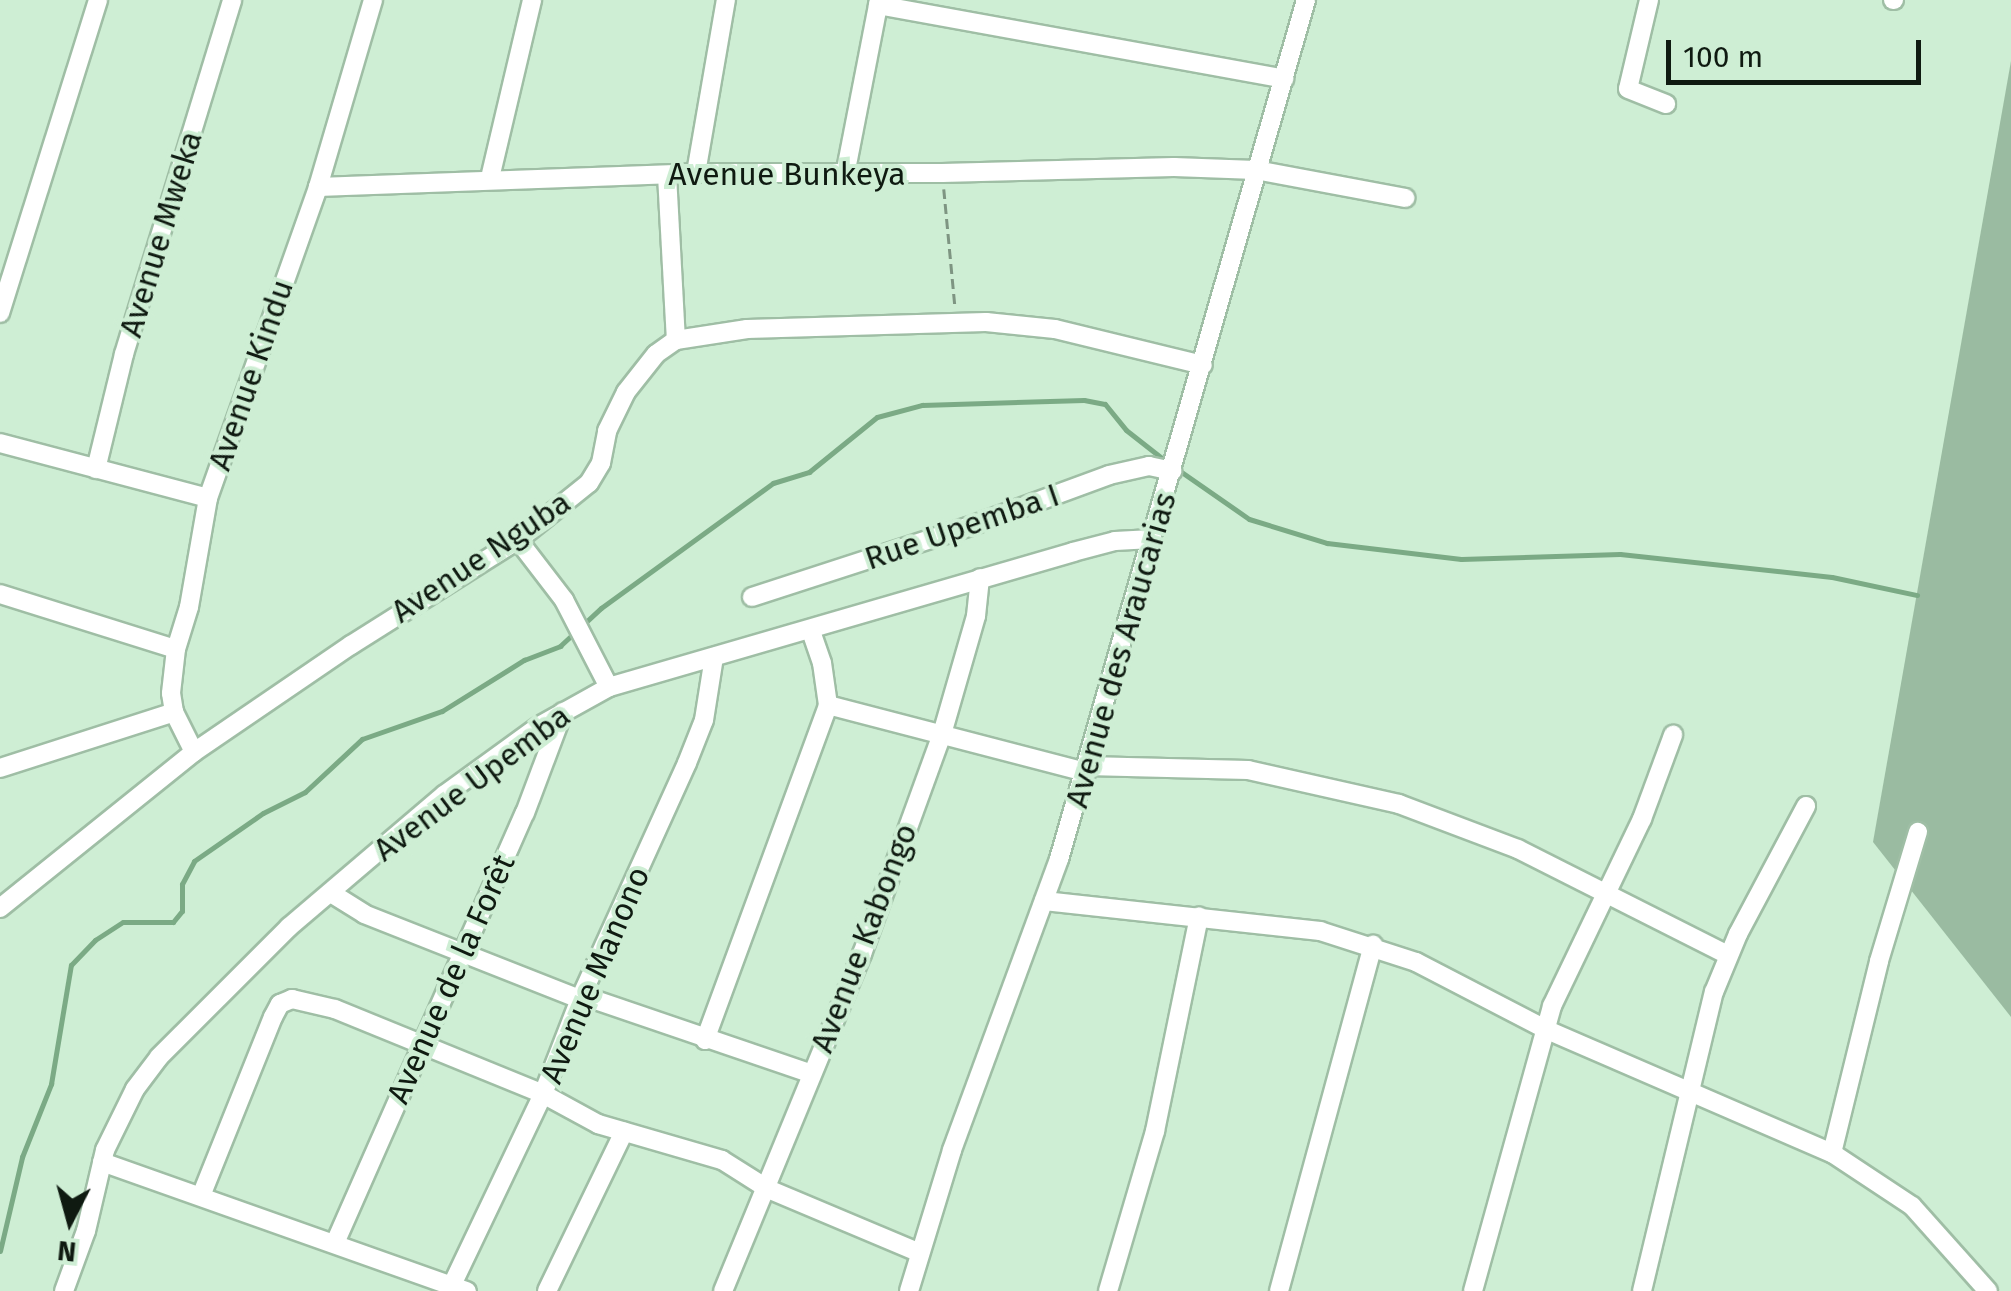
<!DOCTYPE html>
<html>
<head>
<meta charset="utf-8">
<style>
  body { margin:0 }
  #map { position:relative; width:2011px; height:1291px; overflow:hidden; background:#ceeed4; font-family:"Fira Sans",sans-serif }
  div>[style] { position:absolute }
  .green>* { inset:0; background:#9abba1 }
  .stream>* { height:5px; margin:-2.5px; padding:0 2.5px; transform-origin:2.5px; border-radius:2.5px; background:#7baa85 }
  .path>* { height:2.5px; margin-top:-1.25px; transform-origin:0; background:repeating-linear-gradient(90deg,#7e9582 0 10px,transparent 0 15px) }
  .roads { filter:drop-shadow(2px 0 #9fbea5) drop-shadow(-2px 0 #9fbea5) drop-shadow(0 2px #9fbea5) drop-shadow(0 -2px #9fbea5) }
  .minor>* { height:18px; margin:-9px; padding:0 9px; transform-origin:9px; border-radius:9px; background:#fff }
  span { translate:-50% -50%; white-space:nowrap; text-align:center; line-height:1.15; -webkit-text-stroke:8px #ceeed4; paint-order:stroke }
  .street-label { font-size:32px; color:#0f1a11 }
  .north { position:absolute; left:20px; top:1171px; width:100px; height:100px; -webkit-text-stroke:8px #ceeed4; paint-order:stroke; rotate:186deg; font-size:28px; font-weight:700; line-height:40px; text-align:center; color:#0f1a11 }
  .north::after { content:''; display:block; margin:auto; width:35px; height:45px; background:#0f1a11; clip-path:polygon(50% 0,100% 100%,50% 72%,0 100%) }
  .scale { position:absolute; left:1666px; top:40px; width:255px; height:45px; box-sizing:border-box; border:5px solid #0f1a11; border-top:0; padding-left:12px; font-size:30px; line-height:35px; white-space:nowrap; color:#0f1a11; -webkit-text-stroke:8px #ceeed4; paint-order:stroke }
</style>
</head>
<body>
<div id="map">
  <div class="green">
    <div style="clip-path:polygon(2011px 61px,2011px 1017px,1873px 842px)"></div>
  </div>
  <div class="stream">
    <div style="left:1180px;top:471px;width:84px;rotate:34.8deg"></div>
    <div style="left:1249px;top:519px;width:82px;rotate:17.1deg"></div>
    <div style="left:1327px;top:543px;width:135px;rotate:6.8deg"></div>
    <div style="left:1461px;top:559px;width:159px;rotate:-1.8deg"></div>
    <div style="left:1620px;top:554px;width:213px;rotate:6.2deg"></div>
    <div style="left:1832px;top:577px;width:87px;rotate:12deg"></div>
    <div style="left:0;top:1251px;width:97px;rotate:-76.8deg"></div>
    <div style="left:22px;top:1157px;width:79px;rotate:-68.3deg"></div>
    <div style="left:51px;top:1084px;width:121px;rotate:-80.5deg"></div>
    <div style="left:71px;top:965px;width:35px;rotate:-46deg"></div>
    <div style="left:95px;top:940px;width:33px;rotate:-33deg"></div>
    <div style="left:123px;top:922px;width:50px"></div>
    <div style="left:173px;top:922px;width:14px;rotate:-51deg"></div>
    <div style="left:182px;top:911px;width:27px;rotate:-90deg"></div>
    <div style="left:182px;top:884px;width:26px;rotate:-62deg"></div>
    <div style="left:194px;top:861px;width:84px;rotate:-34.8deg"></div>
    <div style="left:263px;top:813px;width:47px;rotate:-26.6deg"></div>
    <div style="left:305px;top:792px;width:78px;rotate:-42.9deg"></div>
    <div style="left:362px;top:739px;width:85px;rotate:-19.3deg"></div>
    <div style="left:442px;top:711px;width:97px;rotate:-31.9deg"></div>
    <div style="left:524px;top:660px;width:39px;rotate:-21deg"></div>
    <div style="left:560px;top:646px;width:56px;rotate:-42.8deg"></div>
    <div style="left:601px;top:608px;width:213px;rotate:-36deg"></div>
    <div style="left:773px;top:483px;width:38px;rotate:-17deg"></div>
    <div style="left:809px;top:472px;width:87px;rotate:-39deg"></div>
    <div style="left:877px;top:417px;width:47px;rotate:-14.9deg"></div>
    <div style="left:922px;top:405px;width:162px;rotate:-1.8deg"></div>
    <div style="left:1084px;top:400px;width:21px;rotate:11deg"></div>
    <div style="left:1105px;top:404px;width:33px;rotate:51deg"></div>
    <div style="left:1126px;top:430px;width:47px;rotate:38.1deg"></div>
  </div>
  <div class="path">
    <div style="left:944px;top:189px;width:117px;rotate:84.6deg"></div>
  </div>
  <div class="roads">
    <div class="minor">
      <div style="left:1649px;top:0;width:91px;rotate:103.3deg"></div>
      <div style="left:1628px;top:89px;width:41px;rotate:21.5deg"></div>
      <div style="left:1893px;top:0;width:1px"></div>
      <div style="left:878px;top:5px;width:413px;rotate:10.3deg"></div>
      <div style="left:846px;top:170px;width:173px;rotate:-79deg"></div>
      <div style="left:696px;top:173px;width:176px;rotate:-80.2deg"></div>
      <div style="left:667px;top:175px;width:165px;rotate:86.9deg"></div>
      <div style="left:490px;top:178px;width:183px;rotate:-76.7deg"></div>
      <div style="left:318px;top:187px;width:378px;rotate:-2.1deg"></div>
      <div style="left:696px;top:173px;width:246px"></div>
      <div style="left:942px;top:173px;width:232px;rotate:-1.5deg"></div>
      <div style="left:1174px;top:167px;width:82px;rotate:2.1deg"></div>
      <div style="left:1256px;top:170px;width:152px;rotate:10.6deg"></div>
      <div style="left:0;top:313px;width:328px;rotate:-72.6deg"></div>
      <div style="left:0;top:443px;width:215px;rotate:14.8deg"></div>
      <div style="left:96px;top:469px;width:118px;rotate:-76.3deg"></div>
      <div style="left:124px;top:354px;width:370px;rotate:-73deg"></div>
      <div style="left:518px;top:540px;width:76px;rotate:52.5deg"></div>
      <div style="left:564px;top:600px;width:98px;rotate:62.7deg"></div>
      <div style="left:0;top:594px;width:184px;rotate:17.4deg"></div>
      <div style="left:752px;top:597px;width:227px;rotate:-18deg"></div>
      <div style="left:968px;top:527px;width:150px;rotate:-20.2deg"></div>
      <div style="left:1109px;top:475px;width:41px;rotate:-12.7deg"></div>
      <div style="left:1149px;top:466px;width:24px;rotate:12deg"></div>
      <div style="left:828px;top:705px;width:267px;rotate:14.6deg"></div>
      <div style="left:194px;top:752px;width:45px;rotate:-116.6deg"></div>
      <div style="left:174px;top:712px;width:19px;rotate:-99deg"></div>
      <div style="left:171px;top:693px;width:44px;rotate:-83.5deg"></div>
      <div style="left:176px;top:649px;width:44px;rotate:-72.8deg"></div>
      <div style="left:189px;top:607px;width:111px;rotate:-80.1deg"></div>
      <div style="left:208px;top:498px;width:330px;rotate:-70.5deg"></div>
      <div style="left:318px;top:187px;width:195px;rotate:-73.6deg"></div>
      <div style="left:1087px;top:766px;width:161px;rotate:1.4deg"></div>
      <div style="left:1248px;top:770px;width:155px;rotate:12.7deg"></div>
      <div style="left:1399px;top:804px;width:127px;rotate:20.7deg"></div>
      <div style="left:1518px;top:849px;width:235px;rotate:26.8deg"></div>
      <div style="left:0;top:768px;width:183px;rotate:-17.8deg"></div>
      <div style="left:331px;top:893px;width:39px;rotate:32deg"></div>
      <div style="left:364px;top:914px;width:232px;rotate:21.5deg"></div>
      <div style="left:580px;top:999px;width:15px;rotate:4deg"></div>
      <div style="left:595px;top:1000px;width:229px;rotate:18.8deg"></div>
      <div style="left:1044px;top:901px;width:278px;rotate:6.2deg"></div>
      <div style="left:1320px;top:931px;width:101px;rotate:17.9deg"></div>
      <div style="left:1416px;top:962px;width:145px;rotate:27.4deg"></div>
      <div style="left:1545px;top:1029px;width:313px;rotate:23.4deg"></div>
      <div style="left:1832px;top:1153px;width:96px;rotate:33.5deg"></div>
      <div style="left:1912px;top:1206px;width:114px;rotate:48.2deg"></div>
      <div style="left:0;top:908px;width:249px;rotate:-38.8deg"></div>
      <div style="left:194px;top:752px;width:190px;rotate:-34.3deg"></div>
      <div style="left:351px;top:645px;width:197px;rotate:-32.2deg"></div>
      <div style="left:518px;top:540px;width:91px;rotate:-38.8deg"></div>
      <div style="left:589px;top:483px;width:23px;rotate:-59deg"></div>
      <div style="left:601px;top:463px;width:33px;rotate:-79deg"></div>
      <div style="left:607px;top:431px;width:43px;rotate:-64deg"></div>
      <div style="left:626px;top:392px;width:48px;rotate:-51.7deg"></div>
      <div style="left:656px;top:354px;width:24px;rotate:-35deg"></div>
      <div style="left:676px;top:340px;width:72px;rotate:-8.8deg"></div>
      <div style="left:747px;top:329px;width:239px;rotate:-1.7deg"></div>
      <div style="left:986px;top:322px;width:69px;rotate:5.8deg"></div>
      <div style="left:1055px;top:329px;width:152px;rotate:13.7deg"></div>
      <div style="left:705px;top:1040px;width:357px;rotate:-69.8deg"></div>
      <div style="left:828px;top:705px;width:42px;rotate:-98.1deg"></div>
      <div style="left:822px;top:663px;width:34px;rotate:-109deg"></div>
      <div style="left:1832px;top:1153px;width:198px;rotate:-76.2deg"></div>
      <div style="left:1879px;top:961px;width:135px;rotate:-73.2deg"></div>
      <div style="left:102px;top:1162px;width:387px;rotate:19.5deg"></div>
      <div style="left:201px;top:1196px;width:193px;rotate:-68.1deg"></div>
      <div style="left:273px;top:1017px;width:15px;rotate:-62deg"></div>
      <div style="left:280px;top:1004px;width:13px;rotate:-23deg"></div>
      <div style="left:292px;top:999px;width:44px;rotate:13.1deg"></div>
      <div style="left:335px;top:1009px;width:225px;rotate:22.2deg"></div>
      <div style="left:543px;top:1094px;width:63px;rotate:28.6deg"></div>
      <div style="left:598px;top:1124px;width:129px;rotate:16.2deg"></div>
      <div style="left:722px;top:1160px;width:54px;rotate:32.2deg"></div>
      <div style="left:768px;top:1189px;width:165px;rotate:22.8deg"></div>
      <div style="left:335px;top:1243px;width:470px;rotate:-66.2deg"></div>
      <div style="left:525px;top:813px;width:108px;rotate:-69.4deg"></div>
      <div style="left:452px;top:1285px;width:212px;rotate:-64.5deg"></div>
      <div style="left:543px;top:1094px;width:102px;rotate:-68.7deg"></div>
      <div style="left:580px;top:999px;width:259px;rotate:-65.6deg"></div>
      <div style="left:687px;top:763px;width:46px;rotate:-68.4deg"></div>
      <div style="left:704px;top:720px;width:64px;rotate:-81deg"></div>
      <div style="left:64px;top:1291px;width:64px;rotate:-69.9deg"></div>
      <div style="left:86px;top:1231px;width:83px;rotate:-76.8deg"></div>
      <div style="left:105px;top:1150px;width:68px;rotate:-63.8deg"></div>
      <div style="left:135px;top:1089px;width:40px;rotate:-53deg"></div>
      <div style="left:159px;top:1057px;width:184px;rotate:-45deg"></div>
      <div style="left:289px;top:927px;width:204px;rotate:-40.4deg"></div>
      <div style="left:444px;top:795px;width:117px;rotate:-36deg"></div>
      <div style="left:539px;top:726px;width:80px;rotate:-29.1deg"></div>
      <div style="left:609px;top:687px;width:483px;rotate:-16.2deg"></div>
      <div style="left:1073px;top:552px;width:43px;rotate:-14.7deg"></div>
      <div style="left:1115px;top:541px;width:37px;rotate:-3deg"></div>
      <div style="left:547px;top:1291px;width:177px;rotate:-64.2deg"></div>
      <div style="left:723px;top:1291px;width:365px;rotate:-67.6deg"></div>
      <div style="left:862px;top:954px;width:234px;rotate:-70deg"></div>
      <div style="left:942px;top:734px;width:123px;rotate:-73.9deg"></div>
      <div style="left:976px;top:616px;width:38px;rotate:-84deg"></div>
      <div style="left:909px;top:1291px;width:147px;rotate:-73deg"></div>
      <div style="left:952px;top:1150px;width:310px;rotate:-69.8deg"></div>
      <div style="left:1059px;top:859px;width:894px;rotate:-73.96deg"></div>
      <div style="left:1108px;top:1291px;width:167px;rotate:-73.6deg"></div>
      <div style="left:1155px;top:1131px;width:219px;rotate:-78.4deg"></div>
      <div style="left:1279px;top:1291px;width:359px;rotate:-74.8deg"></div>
      <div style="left:1473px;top:1291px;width:296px;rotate:-74.5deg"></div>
      <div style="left:1552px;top:1006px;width:208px;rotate:-64.3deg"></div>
      <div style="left:1642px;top:819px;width:90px;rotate:-69.7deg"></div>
      <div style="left:1642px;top:1291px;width:308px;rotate:-76.5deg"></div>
      <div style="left:1714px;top:992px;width:63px;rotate:-67.5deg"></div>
      <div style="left:1738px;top:934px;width:145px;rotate:-62deg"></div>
    </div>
  </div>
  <div class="street-label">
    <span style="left:787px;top:174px">Avenue Bunkeya</span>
    <span style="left:161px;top:234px;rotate:-73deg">Avenue Mweka</span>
    <span style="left:251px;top:375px;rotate:-71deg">Avenue Kindu</span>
    <span style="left:962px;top:527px;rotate:-19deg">Rue Upemba I</span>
    <span style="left:481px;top:557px;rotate:-34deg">Avenue Nguba</span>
    <span style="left:1121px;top:650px;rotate:-74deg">Avenue des Araucarias</span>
    <span style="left:472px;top:783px;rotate:-37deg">Avenue Upemba</span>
    <span style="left:864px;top:938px;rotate:-69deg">Avenue Kabongo</span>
    <span style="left:595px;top:975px;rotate:-67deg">Avenue Manono</span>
    <span style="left:451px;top:979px;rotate:-66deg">Avenue de la Forêt</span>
  </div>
  <div class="north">N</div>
  <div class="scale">100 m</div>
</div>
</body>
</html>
